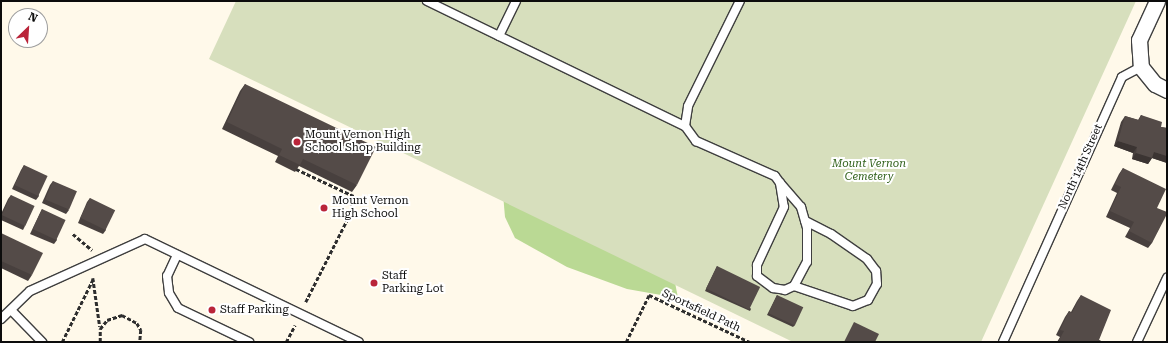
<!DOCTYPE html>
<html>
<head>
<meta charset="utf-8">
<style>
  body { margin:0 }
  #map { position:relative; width:1168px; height:343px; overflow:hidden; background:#fff9ea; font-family:"Roboto Serif",serif }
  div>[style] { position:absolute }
  .forest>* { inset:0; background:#bad994 }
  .cemetery>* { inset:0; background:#d7dfbd }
  .path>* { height:2.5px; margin-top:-1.25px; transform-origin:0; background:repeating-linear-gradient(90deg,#2e2e2e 0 4px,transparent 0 6px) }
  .roads { filter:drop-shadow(1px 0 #3f3f3f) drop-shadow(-1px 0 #3f3f3f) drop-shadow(0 1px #3f3f3f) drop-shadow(0 -1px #3f3f3f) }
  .service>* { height:8px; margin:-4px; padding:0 4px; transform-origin:4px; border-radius:4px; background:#fff }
  .minor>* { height:15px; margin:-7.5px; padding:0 7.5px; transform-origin:7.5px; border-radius:7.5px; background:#fff }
  .wall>* { inset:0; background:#48403e }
  .shaded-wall>* { inset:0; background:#3b3432 }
  .building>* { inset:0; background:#544b48; transform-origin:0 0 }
  .dots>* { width:11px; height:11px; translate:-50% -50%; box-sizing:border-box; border:2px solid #fff; border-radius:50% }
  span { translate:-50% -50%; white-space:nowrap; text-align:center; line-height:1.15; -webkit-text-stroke:4px #fff; paint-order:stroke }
  .poi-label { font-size:11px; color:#0c0c0c }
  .left { translate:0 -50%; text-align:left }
  .park-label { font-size:11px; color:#32621d; font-style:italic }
  .street-label { font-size:11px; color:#0c0c0c }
  .frame { position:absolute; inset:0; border:2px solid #0c0c0c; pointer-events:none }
  .north { position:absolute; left:8px; top:8px; width:40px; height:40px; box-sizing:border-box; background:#fff; border:1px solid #9e9e9e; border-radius:50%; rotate:25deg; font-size:11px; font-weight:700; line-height:16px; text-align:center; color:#0c0c0c }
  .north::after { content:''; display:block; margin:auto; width:14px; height:18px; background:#ba253a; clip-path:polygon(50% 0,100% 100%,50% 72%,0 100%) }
</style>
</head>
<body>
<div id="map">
  <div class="forest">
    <div style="clip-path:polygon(503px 194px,673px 272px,678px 298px,627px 289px,567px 267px,515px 238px,505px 217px)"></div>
  </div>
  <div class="cemetery">
    <div style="clip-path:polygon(236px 1px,1136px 1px,981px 342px,793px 342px,209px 59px)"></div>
  </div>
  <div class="path">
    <div style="left:296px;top:169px;width:64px;rotate:25deg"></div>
    <div style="left:354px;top:196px;width:17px;rotate:100deg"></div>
    <div style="left:351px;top:213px;width:100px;rotate:116.8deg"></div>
    <div style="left:73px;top:234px;width:25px;rotate:40deg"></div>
    <div style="left:93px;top:278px;width:49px;rotate:81.9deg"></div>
    <div style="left:62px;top:342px;width:70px;rotate:-63.8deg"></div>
    <div style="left:100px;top:342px;width:13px;rotate:-90deg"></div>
    <div style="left:100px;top:329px;width:11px;rotate:-52deg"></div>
    <div style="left:107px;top:320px;width:16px;rotate:-18deg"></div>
    <div style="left:122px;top:315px;width:17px;rotate:28deg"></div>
    <div style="left:137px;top:323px;width:8px;rotate:60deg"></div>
    <div style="left:141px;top:330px;width:12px;rotate:95deg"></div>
    <div style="left:286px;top:342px;width:19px;rotate:-62deg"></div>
    <div style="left:626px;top:342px;width:52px;rotate:-63.9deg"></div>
    <div style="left:649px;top:295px;width:111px;rotate:25deg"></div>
  </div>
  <div class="roads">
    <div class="service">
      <div style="left:427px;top:1px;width:287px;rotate:25.9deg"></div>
      <div style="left:685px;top:126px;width:20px;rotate:-81deg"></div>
      <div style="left:688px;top:106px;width:117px;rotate:-63.7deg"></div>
      <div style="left:499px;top:36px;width:39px;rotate:-64deg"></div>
      <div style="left:685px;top:126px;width:19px;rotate:54deg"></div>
      <div style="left:696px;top:141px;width:86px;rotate:23.9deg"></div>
      <div style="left:775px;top:176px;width:9px;rotate:54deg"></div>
      <div style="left:780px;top:183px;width:24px;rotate:81deg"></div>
      <div style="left:784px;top:207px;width:64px;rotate:115deg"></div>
      <div style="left:757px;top:265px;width:11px;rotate:90deg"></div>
      <div style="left:757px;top:276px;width:20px;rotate:37deg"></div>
      <div style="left:773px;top:288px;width:12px;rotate:9deg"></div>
      <div style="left:785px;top:290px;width:10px;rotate:-24deg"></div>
      <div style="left:794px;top:286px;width:27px;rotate:-62deg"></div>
      <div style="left:807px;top:262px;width:34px;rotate:-90deg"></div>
      <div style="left:807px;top:228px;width:22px;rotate:-106deg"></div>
      <div style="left:801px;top:207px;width:32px;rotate:-131deg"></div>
      <div style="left:177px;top:255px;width:23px;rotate:115deg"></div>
      <div style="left:167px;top:276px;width:17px;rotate:83deg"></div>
      <div style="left:169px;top:293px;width:17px;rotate:59deg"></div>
      <div style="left:178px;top:308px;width:79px;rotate:25.6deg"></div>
      <div style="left:794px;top:286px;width:62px;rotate:18.7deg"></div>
      <div style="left:853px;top:306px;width:16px;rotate:-22deg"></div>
      <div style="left:868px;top:300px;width:18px;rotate:-61deg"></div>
      <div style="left:877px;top:284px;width:13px;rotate:-94deg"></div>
      <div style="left:876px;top:271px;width:15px;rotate:-127deg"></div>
      <div style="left:867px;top:259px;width:44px;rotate:-145.2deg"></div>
      <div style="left:831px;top:234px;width:29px;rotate:-153deg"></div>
      <div style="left:11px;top:310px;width:45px;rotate:45.9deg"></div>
      <div style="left:1px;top:319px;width:40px;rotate:-44deg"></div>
      <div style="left:30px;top:291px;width:126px;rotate:-24.3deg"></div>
      <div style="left:145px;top:239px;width:237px;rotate:25.7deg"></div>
      <div style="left:1003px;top:342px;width:290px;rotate:-65.8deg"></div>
      <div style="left:1122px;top:77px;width:21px;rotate:-28deg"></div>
      <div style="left:1137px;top:342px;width:71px;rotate:-64.9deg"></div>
    </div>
    <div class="minor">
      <div style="left:1157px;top:1px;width:43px;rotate:114.8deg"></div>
      <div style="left:1139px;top:40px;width:27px;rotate:86deg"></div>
      <div style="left:1141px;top:67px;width:22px;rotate:51deg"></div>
      <div style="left:1155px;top:84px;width:13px;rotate:27deg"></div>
    </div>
  </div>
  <div class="wall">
    <div style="clip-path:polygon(245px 84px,357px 185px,352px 192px,299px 166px,295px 172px,275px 162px,278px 156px,222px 129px,240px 91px)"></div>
    <div style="clip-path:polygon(1141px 115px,1161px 127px,1167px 128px,1167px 163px,1152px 158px,1148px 164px,1132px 159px,1133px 153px,1114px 146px,1121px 122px,1125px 116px,1138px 120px)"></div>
    <div style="clip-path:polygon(24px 165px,39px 196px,36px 200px,12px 189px,21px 170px)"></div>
    <div style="clip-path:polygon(1123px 168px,1157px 208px,1152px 243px,1148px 248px,1125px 237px,1130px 228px,1106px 217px,1117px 193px,1111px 190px,1119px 174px)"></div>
    <div style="clip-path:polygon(53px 181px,69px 210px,66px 214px,42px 203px,50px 185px)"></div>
    <div style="clip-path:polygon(11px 195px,25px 226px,23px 230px,1px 220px,1px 214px,8px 199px)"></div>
    <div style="clip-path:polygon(90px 198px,106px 230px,103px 234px,78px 223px,87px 202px)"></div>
    <div style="clip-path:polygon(42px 209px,57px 240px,54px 244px,30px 234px,40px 213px)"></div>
    <div style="clip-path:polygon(1px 233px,32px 275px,28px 281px,1px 268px)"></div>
    <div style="clip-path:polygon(717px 266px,751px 309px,750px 311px,705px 291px)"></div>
    <div style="clip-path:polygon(777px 295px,795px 325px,793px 327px,767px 315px)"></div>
    <div style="clip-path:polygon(1081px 295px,1099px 340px,1103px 342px,1057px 342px,1060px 337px,1056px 335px,1065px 317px,1069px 311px,1071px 312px,1077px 301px)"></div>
  </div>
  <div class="shaded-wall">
    <div style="clip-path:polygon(1118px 141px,1137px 147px,1133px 153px,1114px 146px)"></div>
    <div style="clip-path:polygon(1154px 152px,1167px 156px,1167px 163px,1152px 158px,1148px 164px,1132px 159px,1136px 153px)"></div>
  </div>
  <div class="building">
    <div style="clip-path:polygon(245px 84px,376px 147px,357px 185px,303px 159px,300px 165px,279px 155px,282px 149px,227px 122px)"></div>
    <div style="clip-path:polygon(1141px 115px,1162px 122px,1161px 127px,1167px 128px,1167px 156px,1154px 152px,1152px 158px,1136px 153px,1137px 147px,1118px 141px,1125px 116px,1139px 120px)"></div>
    <div style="left:24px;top:165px;width:26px;height:22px;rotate:25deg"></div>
    <div style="clip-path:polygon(1123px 168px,1166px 189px,1157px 208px,1167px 212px,1167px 214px,1152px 243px,1129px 231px,1134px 222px,1110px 211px,1121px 187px,1115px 184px)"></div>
    <div style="left:53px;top:181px;width:26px;height:20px;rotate:23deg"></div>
    <div style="left:11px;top:195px;width:26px;height:22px;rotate:25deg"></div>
    <div style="left:90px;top:198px;width:28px;height:22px;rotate:26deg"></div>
    <div style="left:42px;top:209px;width:26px;height:22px;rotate:25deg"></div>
    <div style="clip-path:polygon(1px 233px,43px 253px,32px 275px,1px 261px)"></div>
    <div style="left:717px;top:266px;width:48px;height:25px;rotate:26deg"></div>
    <div style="left:777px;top:295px;width:29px;height:20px;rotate:25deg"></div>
    <div style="clip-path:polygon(1081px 295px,1111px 310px,1099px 340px,1103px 342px,1058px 342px,1064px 331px,1060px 330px,1069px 311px,1072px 313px)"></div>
    <div style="clip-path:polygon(854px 322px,879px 334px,875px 342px,844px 342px)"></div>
  </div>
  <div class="dots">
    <div style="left:297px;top:142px;background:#ba253a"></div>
    <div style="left:324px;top:208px;background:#ba253a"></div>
    <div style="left:374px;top:283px;background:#ba253a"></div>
    <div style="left:212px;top:310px;background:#ba253a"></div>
  </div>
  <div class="poi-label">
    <span class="left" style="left:305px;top:142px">Mount Vernon High<br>School Shop Building</span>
    <span class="left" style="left:332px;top:208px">Mount Vernon<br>High School</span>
    <span class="left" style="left:382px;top:283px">Staff<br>Parking Lot</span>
    <span class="left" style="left:220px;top:310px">Staff Parking</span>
  </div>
  <div class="park-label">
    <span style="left:869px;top:171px">Mount Vernon<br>Cemetery</span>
  </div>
  <div class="street-label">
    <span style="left:1081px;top:167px;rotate:-66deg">North 14th Street</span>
    <span style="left:701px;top:311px;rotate:25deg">Sportsfield Path</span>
  </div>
  <div class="frame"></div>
  <div class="north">N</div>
</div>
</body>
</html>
